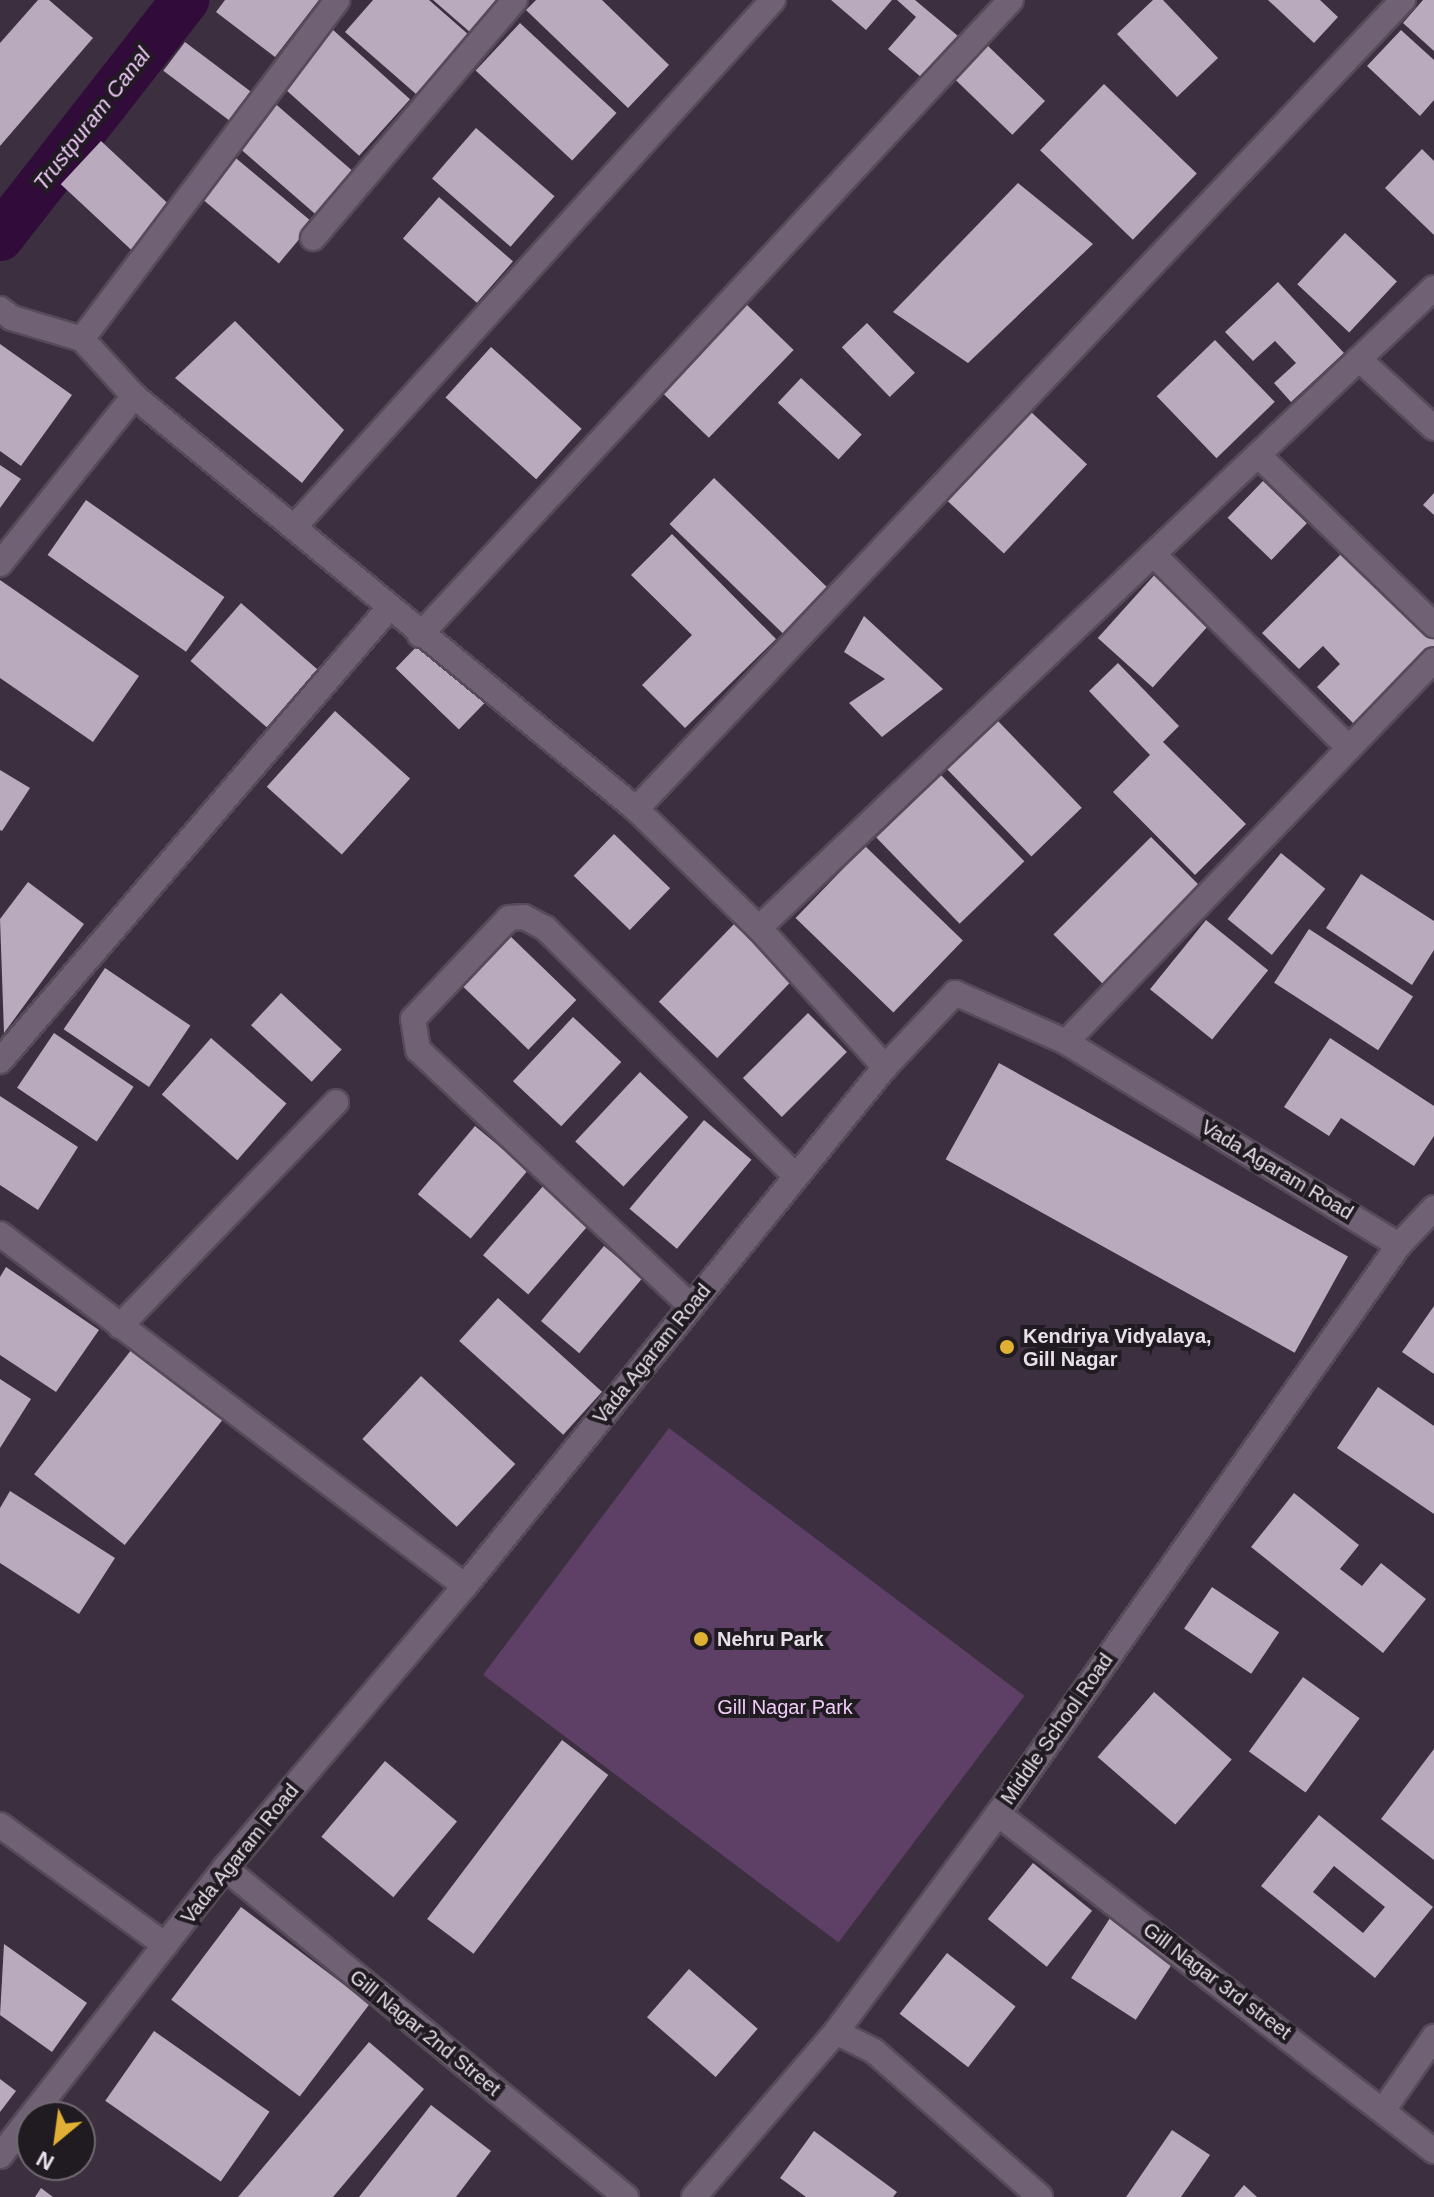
<!DOCTYPE html>
<html>
<head>
<meta charset="utf-8">
<style>
  body { margin:0 }
  #map { position:relative; width:1434px; height:2197px; overflow:hidden; background:#3c2f3f; font-family:Helvetica,sans-serif }
  div>[style] { position:absolute }
  .green>* { inset:0; background:#5e4066; transform-origin:0 0 }
  .canal>* { height:48px; margin:-24px; padding:0 24px; transform-origin:24px; border-radius:24px; background:#310c3a }
  .building>* { inset:0; background:#baaabd; transform-origin:0 0 }
  .roads { filter:drop-shadow(2px 0 #564b59) drop-shadow(-2px 0 #564b59) drop-shadow(0 2px #564b59) drop-shadow(0 -2px #564b59) }
  .minor>* { height:24px; margin:-12px; padding:0 12px; transform-origin:12px; border-radius:12px; background:#706274 }
  .tertiary>* { height:24px; margin:-12px; padding:0 12px; transform-origin:12px; border-radius:12px; background:#706274 }
  .dots>* { width:22px; height:22px; translate:-50% -50%; box-sizing:border-box; border:4px solid #201a21; border-radius:50% }
  span { translate:-50% -50%; white-space:nowrap; text-align:center; line-height:1.15; -webkit-text-stroke:8px #201a21; paint-order:stroke }
  .street-label { font-size:20px; color:#e8e0ea }
  .poi-label { font-size:20px; color:#e8e0ea; font-weight:700 }
  .left { translate:0 -50%; text-align:left }
  .park-label { font-size:20px; color:#f0ccf9 }
  .water-label { font-size:22px; color:#ecc8f6; font-style:italic }
  .north { position:absolute; left:16px; top:2101px; width:80px; height:80px; box-sizing:border-box; background:#201a21; border:2px solid #706971; border-radius:50%; rotate:209deg; font-size:22px; font-weight:700; line-height:32px; text-align:center; color:#e8e0ea }
  .north::after { content:''; display:block; margin:auto; width:28px; height:36px; background:#e0b034; clip-path:polygon(50% 0,100% 100%,50% 72%,0 100%) }
</style>
</head>
<body>
<div id="map">
  <div class="green">
    <div style="left:669px;top:1428px;width:445px;height:309px;rotate:37deg"></div>
  </div>
  <div class="canal">
    <div style="left:0;top:237px;width:301px;rotate:-52deg"></div>
  </div>
  <div class="building">
    <div style="clip-path:polygon(38px 0,49px 0,93px 38px,0 146px,0 43px)"></div>
    <div style="clip-path:polygon(225px 0,319px 0,275px 57px,216px 12px)"></div>
    <div style="clip-path:polygon(373px 0,429px 0,469px 35px,416px 94px,345px 32px)"></div>
    <div style="clip-path:polygon(433px 0,500px 0,471px 33px)"></div>
    <div style="clip-path:polygon(536px 0,602px 0,669px 65px,628px 108px,526px 10px)"></div>
    <div style="clip-path:polygon(831px 0,892px 0,866px 30px)"></div>
    <div style="clip-path:polygon(897px 0,915px 0,964px 41px,928px 83px,888px 49px,916px 17px)"></div>
    <div style="clip-path:polygon(1153px 0,1163px 0,1218px 58px,1177px 97px,1117px 34px)"></div>
    <div style="clip-path:polygon(1268px 0,1320px 0,1338px 17px,1314px 43px)"></div>
    <div style="clip-path:polygon(1423px 0,1434px 0,1434px 51px,1403px 23px)"></div>
    <div style="left:520px;top:23px;width:132px;height:65px;rotate:43deg"></div>
    <div style="left:332px;top:29px;width:105px;height:76px;rotate:42deg"></div>
    <div style="clip-path:polygon(1401px 30px,1434px 60px,1434px 100px,1420px 116px,1367px 66px)"></div>
    <div style="left:185px;top:42px;width:91px;height:36px;rotate:37deg"></div>
    <div style="left:986px;top:44px;width:82px;height:47px;rotate:44deg"></div>
    <div style="left:1104px;top:84px;width:129px;height:92px;rotate:44deg"></div>
    <div style="left:271px;top:100px;width:112px;height:57px;rotate:41deg"></div>
    <div style="left:476px;top:128px;width:104px;height:67px;rotate:41deg"></div>
    <div style="left:101px;top:141px;width:97px;height:59px;rotate:43deg"></div>
    <div style="clip-path:polygon(1422px 149px,1434px 161px,1434px 235px,1385px 188px)"></div>
    <div style="left:231px;top:154px;width:107px;height:53px;rotate:40deg"></div>
    <div style="clip-path:polygon(1018px 183px,1093px 244px,968px 363px,893px 312px)"></div>
    <div style="left:439px;top:197px;width:98px;height:55px;rotate:41deg"></div>
    <div style="left:1345px;top:233px;width:71px;height:70px;rotate:43deg"></div>
    <div style="clip-path:polygon(1278px 282px,1344px 353px,1291px 402px,1274px 383px,1296px 363px,1275px 341px,1253px 361px,1225px 332px)"></div>
    <div style="left:744px;top:302px;width:69px;height:122px;rotate:44deg"></div>
    <div style="clip-path:polygon(235px 321px,344px 430px,302px 483px,175px 378px)"></div>
    <div style="left:867px;top:323px;width:69px;height:35px;rotate:46deg"></div>
    <div style="left:1215px;top:340px;width:86px;height:81px;rotate:46deg"></div>
    <div style="clip-path:polygon(0 344px,72px 395px,21px 466px,0 451px)"></div>
    <div style="left:491px;top:347px;width:122px;height:68px;rotate:42deg"></div>
    <div style="left:801px;top:378px;width:83px;height:34px;rotate:43deg"></div>
    <div style="left:1030px;top:411px;width:78px;height:122px;rotate:43deg"></div>
    <div style="clip-path:polygon(0 465px,21px 479px,0 508px)"></div>
    <div style="left:714px;top:478px;width:158px;height:64px;rotate:44deg"></div>
    <div style="left:1263px;top:481px;width:61px;height:51px;rotate:44deg"></div>
    <div style="clip-path:polygon(1434px 493px,1434px 515px,1423px 505px)"></div>
    <div style="left:86px;top:500px;width:169px;height:67px;rotate:35deg"></div>
    <div style="clip-path:polygon(672px 534px,776px 639px,685px 728px,642px 685px,692px 635px,631px 575px)"></div>
    <div style="clip-path:polygon(1348px 547px,1434px 633px,1434px 651px,1357px 727px,1317px 687px,1340px 664px,1323px 646px,1299px 669px,1262px 633px)"></div>
    <div style="left:1158px;top:571px;width:74px;height:90px;rotate:42deg"></div>
    <div style="clip-path:polygon(0 580px,139px 676px,93px 742px,0 678px)"></div>
    <div style="left:241px;top:603px;width:101px;height:77px;rotate:41deg"></div>
    <div style="clip-path:polygon(864px 616px,943px 689px,882px 737px,849px 703px,885px 679px,844px 652px)"></div>
    <div style="left:422px;top:641px;width:88px;height:38px;rotate:44deg"></div>
    <div style="clip-path:polygon(1118px 663px,1179px 726px,1163px 742px,1246px 824px,1195px 875px,1113px 792px,1150px 755px,1089px 691px)"></div>
    <div style="left:335px;top:711px;width:101px;height:102px;rotate:42deg"></div>
    <div style="left:997px;top:720px;width:122px;height:70px;rotate:46deg"></div>
    <div style="clip-path:polygon(0 770px,30px 788px,2px 831px,0 830px)"></div>
    <div style="left:941px;top:775px;width:120px;height:90px;rotate:46deg"></div>
    <div style="left:614px;top:834px;width:78px;height:58px;rotate:44deg"></div>
    <div style="left:1151px;top:837px;width:71px;height:138px;rotate:45deg"></div>
    <div style="left:865px;top:846px;width:136px;height:100px;rotate:44deg"></div>
    <div style="left:1281px;top:853px;width:57px;height:85px;rotate:39deg"></div>
    <div style="clip-path:polygon(1361px 874px,1434px 921px,1434px 950px,1412px 985px,1326px 928px)"></div>
    <div style="clip-path:polygon(28px 882px,84px 924px,4px 1033px,0 919px)"></div>
    <div style="left:1206px;top:920px;width:80px;height:89px;rotate:39deg"></div>
    <div style="left:736px;top:922px;width:81px;height:111px;rotate:44deg"></div>
    <div style="left:1309px;top:929px;width:124px;height:64px;rotate:33deg"></div>
    <div style="left:508px;top:934px;width:95px;height:69px;rotate:44deg"></div>
    <div style="left:105px;top:968px;width:103px;height:74px;rotate:34deg"></div>
    <div style="left:281px;top:993px;width:83px;height:44px;rotate:43deg"></div>
    <div style="left:808px;top:1013px;width:55px;height:92px;rotate:45deg"></div>
    <div style="left:573px;top:1017px;width:66px;height:88px;rotate:43deg"></div>
    <div style="left:54px;top:1033px;width:96px;height:66px;rotate:34deg"></div>
    <div style="left:211px;top:1038px;width:100px;height:75px;rotate:41deg"></div>
    <div style="clip-path:polygon(1330px 1038px,1434px 1106px,1434px 1136px,1414px 1166px,1341px 1118px,1329px 1136px,1284px 1107px)"></div>
    <div style="left:999px;top:1063px;width:399px;height:110px;rotate:29deg"></div>
    <div style="left:640px;top:1072px;width:66px;height:95px;rotate:43deg"></div>
    <div style="clip-path:polygon(0 1096px,78px 1147px,38px 1210px,0 1185px)"></div>
    <div style="left:704px;top:1120px;width:62px;height:116px;rotate:40deg"></div>
    <div style="left:475px;top:1126px;width:69px;height:89px;rotate:40deg"></div>
    <div style="left:544px;top:1185px;width:60px;height:93px;rotate:41deg"></div>
    <div style="left:604px;top:1246px;width:50px;height:98px;rotate:40deg"></div>
    <div style="clip-path:polygon(6px 1267px,99px 1330px,56px 1392px,0 1355px,0 1277px)"></div>
    <div style="left:498px;top:1298px;width:140px;height:58px;rotate:42deg"></div>
    <div style="clip-path:polygon(1434px 1306px,1434px 1374px,1402px 1352px)"></div>
    <div style="left:132px;top:1349px;width:115px;height:159px;rotate:38deg"></div>
    <div style="left:421px;top:1376px;width:129px;height:86px;rotate:43deg"></div>
    <div style="clip-path:polygon(0 1379px,31px 1399px,0 1448px)"></div>
    <div style="clip-path:polygon(1378px 1387px,1434px 1426px,1434px 1514px,1337px 1448px)"></div>
    <div style="clip-path:polygon(10px 1491px,115px 1558px,79px 1614px,0 1563px,0 1508px)"></div>
    <div style="clip-path:polygon(1294px 1493px,1359px 1545px,1340px 1569px,1362px 1586px,1381px 1563px,1426px 1599px,1383px 1653px,1251px 1547px)"></div>
    <div style="left:1212px;top:1587px;width:81px;height:50px;rotate:34deg"></div>
    <div style="left:1303px;top:1677px;width:70px;height:92px;rotate:36deg"></div>
    <div style="left:1154px;top:1692px;width:103px;height:86px;rotate:41deg"></div>
    <div style="left:562px;top:1740px;width:58px;height:224px;rotate:37deg"></div>
    <div style="clip-path:polygon(1434px 1749px,1434px 1860px,1381px 1819px)"></div>
    <div style="left:385px;top:1761px;width:94px;height:99px;rotate:40deg"></div>
    <div style="clip-path:polygon(evenodd,1319px 1815px,1433px 1907px,1375px 1978px,1261px 1886px,1319px 1815px,1334px 1866px,1385px 1907px,1363px 1933px,1313px 1892px,1334px 1866px)"></div>
    <div style="left:1033px;top:1863px;width:76px;height:72px;rotate:39deg"></div>
    <div style="left:241px;top:1907px;width:161px;height:116px;rotate:37deg"></div>
    <div style="left:1112px;top:1915px;width:77px;height:75px;rotate:33deg"></div>
    <div style="clip-path:polygon(4px 1944px,87px 2003px,52px 2052px,0 2015px)"></div>
    <div style="left:947px;top:1953px;width:87px;height:77px;rotate:38deg"></div>
    <div style="left:689px;top:1969px;width:91px;height:64px;rotate:41deg"></div>
    <div style="left:154px;top:2031px;width:141px;height:85px;rotate:35deg"></div>
    <div style="clip-path:polygon(369px 2042px,424px 2089px,333px 2197px,238px 2197px)"></div>
    <div style="clip-path:polygon(0 2079px,16px 2091px,0 2112px)"></div>
    <div style="clip-path:polygon(431px 2105px,491px 2151px,456px 2197px,359px 2197px)"></div>
    <div style="clip-path:polygon(1172px 2130px,1210px 2155px,1181px 2197px,1126px 2197px)"></div>
    <div style="clip-path:polygon(814px 2131px,897px 2192px,893px 2197px,806px 2197px,780px 2178px)"></div>
    <div style="clip-path:polygon(1244px 2185px,1257px 2197px,1234px 2197px)"></div>
    <div style="clip-path:polygon(41px 2188px,53px 2197px,35px 2197px)"></div>
  </div>
  <div class="roads">
    <div class="minor">
      <div style="left:313px;top:238px;width:312px;rotate:-49.7deg"></div>
      <div style="left:0;top:309px;width:15px;rotate:37deg"></div>
      <div style="left:12px;top:318px;width:73px;rotate:16.7deg"></div>
      <div style="left:82px;top:339px;width:77px;rotate:47.6deg"></div>
      <div style="left:134px;top:396px;width:650px;rotate:39.44deg"></div>
      <div style="left:636px;top:809px;width:171px;rotate:44.1deg"></div>
      <div style="left:759px;top:928px;width:188px;rotate:47.8deg"></div>
      <div style="left:82px;top:339px;width:424px;rotate:-53deg"></div>
      <div style="left:1359px;top:359px;width:102px;rotate:42.6deg"></div>
      <div style="left:1258px;top:455px;width:245px;rotate:44deg"></div>
      <div style="left:295px;top:526px;width:711px;rotate:-47.74deg"></div>
      <div style="left:1153px;top:554px;width:276px;rotate:44.7deg"></div>
      <div style="left:0;top:564px;width:215px;rotate:-51.4deg"></div>
      <div style="left:420px;top:635px;width:867px;rotate:-47.06deg"></div>
      <div style="left:636px;top:809px;width:1115px;rotate:-46.53deg"></div>
      <div style="left:759px;top:928px;width:930px;rotate:-43.48deg"></div>
      <div style="left:1066px;top:1042px;width:530px;rotate:-46.07deg"></div>
      <div style="left:0;top:1061px;width:597px;rotate:-49.35deg"></div>
      <div style="left:0;top:1234px;width:583px;rotate:37.13deg"></div>
      <div style="left:691px;top:1306px;width:374px;rotate:-136.8deg"></div>
      <div style="left:418px;top:1050px;width:31px;rotate:-99deg"></div>
      <div style="left:413px;top:1019px;width:139px;rotate:-46.5deg"></div>
      <div style="left:509px;top:918px;width:15px;rotate:-4deg"></div>
      <div style="left:524px;top:917px;width:24px;rotate:28deg"></div>
      <div style="left:545px;top:928px;width:353px;rotate:44.7deg"></div>
      <div style="left:120px;top:1326px;width:311px;rotate:-46deg"></div>
      <div style="left:998px;top:1814px;width:551px;rotate:37.7deg"></div>
      <div style="left:0;top:1825px;width:204px;rotate:36deg"></div>
      <div style="left:225px;top:1868px;width:519px;rotate:39.37deg"></div>
      <div style="left:836px;top:2032px;width:42px;rotate:26.6deg"></div>
      <div style="left:874px;top:2051px;width:221px;rotate:41.3deg"></div>
      <div style="left:1384px;top:2109px;width:88px;rotate:-55.2deg"></div>
      <div style="left:694px;top:2197px;width:218px;rotate:-49.3deg"></div>
      <div style="left:836px;top:2032px;width:272px;rotate:-53.4deg"></div>
      <div style="left:998px;top:1814px;width:696px;rotate:-54.83deg"></div>
    </div>
    <div class="tertiary">
      <div style="left:0;top:2156px;width:365px;rotate:-52deg"></div>
      <div style="left:225px;top:1868px;width:370px;rotate:-49.6deg"></div>
      <div style="left:465px;top:1586px;width:668px;rotate:-51.02deg"></div>
      <div style="left:885px;top:1067px;width:102px;rotate:-46.6deg"></div>
      <div style="left:955px;top:993px;width:121px;rotate:23.8deg"></div>
      <div style="left:1066px;top:1042px;width:390px;rotate:31.4deg"></div>
      <div style="left:1399px;top:1245px;width:51px;rotate:-46.6deg"></div>
    </div>
  </div>
  <div class="dots">
    <div style="left:1007px;top:1347px;background:#e0b034"></div>
    <div style="left:701px;top:1639px;background:#e0b034"></div>
  </div>
  <div class="street-label">
    <span style="left:1277px;top:1170px;rotate:31deg">Vada Agaram Road</span>
    <span style="left:652px;top:1354px;rotate:-51deg">Vada Agaram Road</span>
    <span style="left:1057px;top:1729px;rotate:-55deg">Middle School Road</span>
    <span style="left:240px;top:1854px;rotate:-51deg">Vada Agaram Road</span>
    <span style="left:1217px;top:1981px;rotate:37deg">Gill Nagar 3rd street</span>
    <span style="left:425px;top:2033px;rotate:39deg">Gill Nagar 2nd Street</span>
  </div>
  <div class="poi-label">
    <span class="left" style="left:1023px;top:1348px">Kendriya Vidyalaya,<br>Gill Nagar</span>
    <span class="left" style="left:717px;top:1639px">Nehru Park</span>
  </div>
  <div class="park-label">
    <span style="left:785px;top:1707px">Gill Nagar Park</span>
  </div>
  <div class="water-label">
    <span style="left:92px;top:119px;rotate:-52deg">Trustpuram Canal</span>
  </div>
  <div class="north">N</div>
</div>
</body>
</html>
